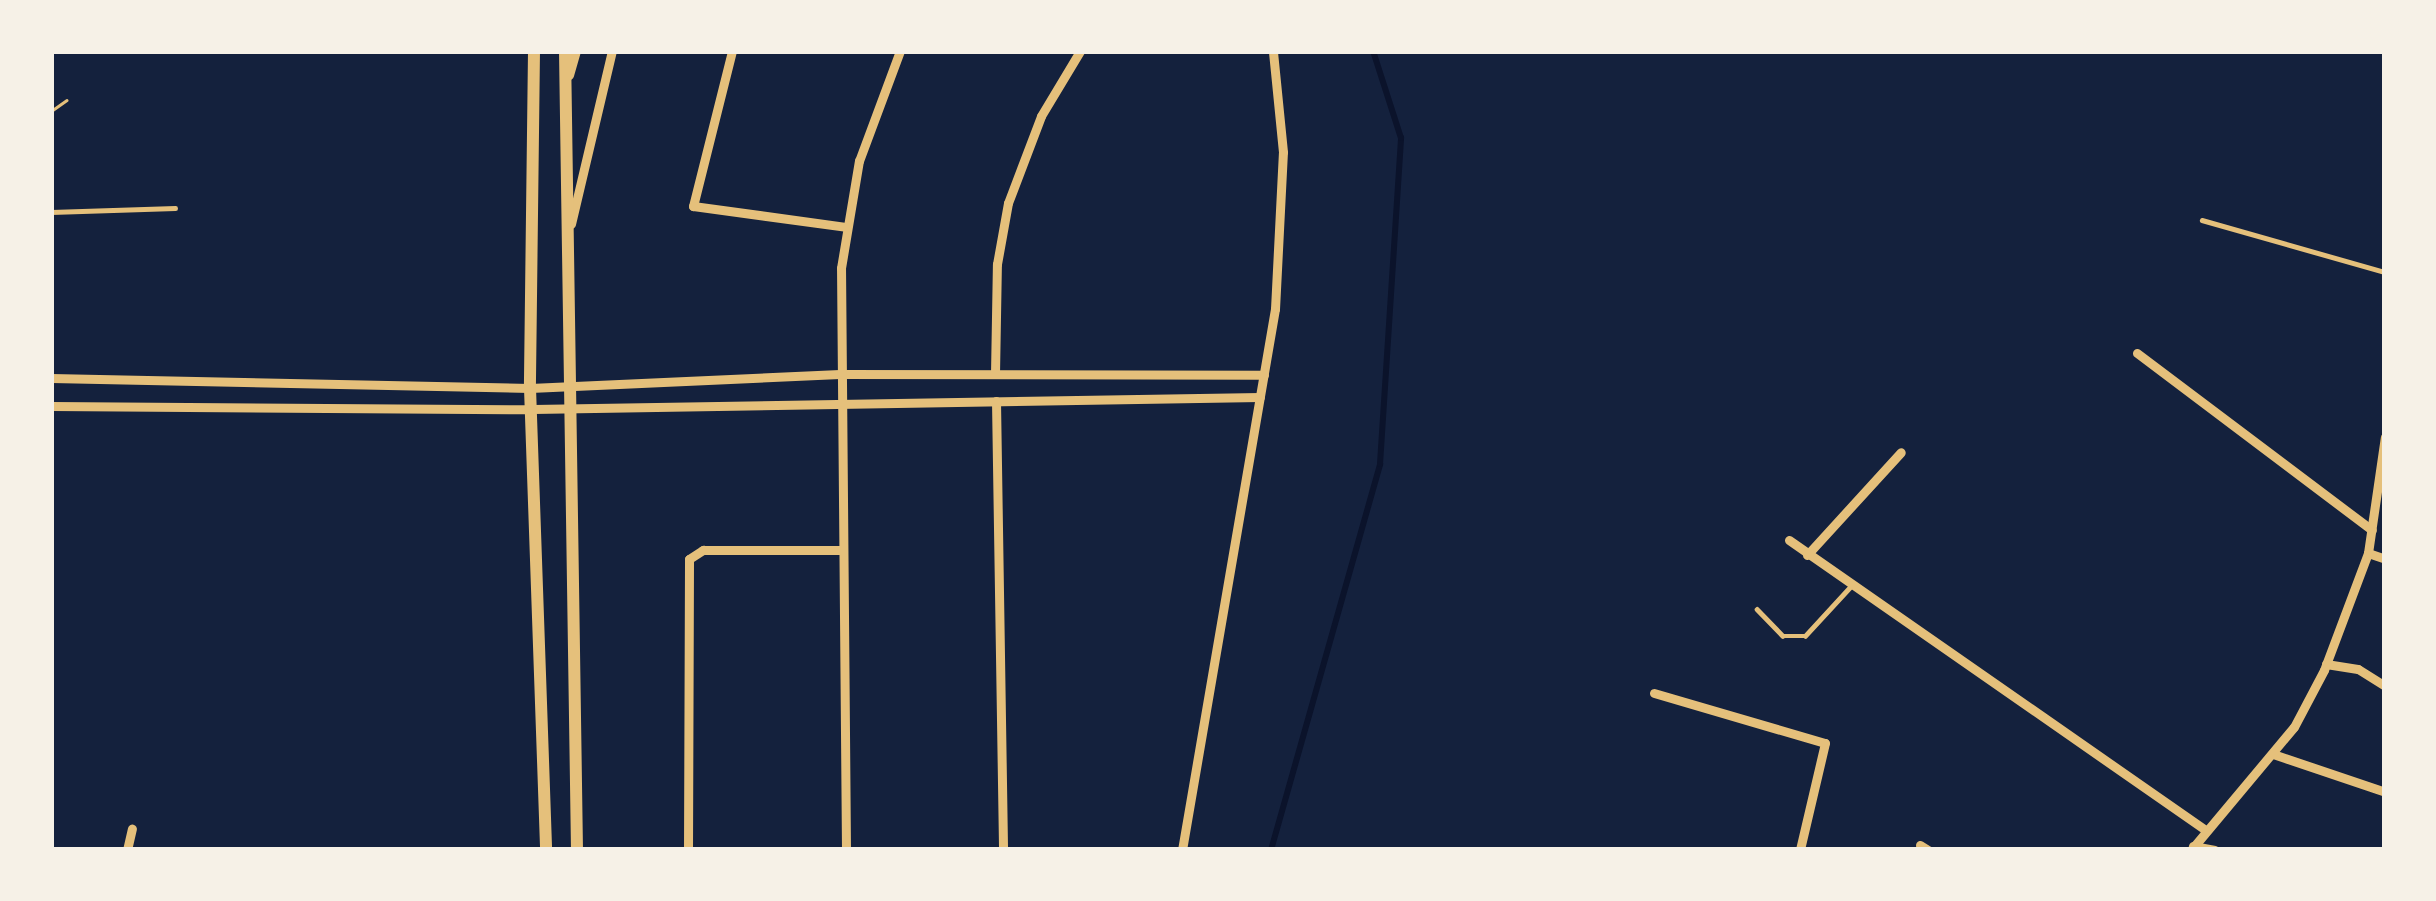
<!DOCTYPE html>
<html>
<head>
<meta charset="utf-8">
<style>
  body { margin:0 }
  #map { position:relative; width:2436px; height:901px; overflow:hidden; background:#14213d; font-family:Manrope,sans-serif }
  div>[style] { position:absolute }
  .stream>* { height:6px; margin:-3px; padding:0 3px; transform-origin:3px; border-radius:3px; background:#0b132b }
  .path>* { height:3px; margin:-1.5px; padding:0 1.5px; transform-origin:1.5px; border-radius:1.5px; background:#e5c07b }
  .service>* { height:4.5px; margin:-2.25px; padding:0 2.25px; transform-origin:2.25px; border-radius:2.25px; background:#e5c07b }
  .minor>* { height:9px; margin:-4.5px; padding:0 4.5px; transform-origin:4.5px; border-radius:4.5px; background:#e5c07b }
  .tertiary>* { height:12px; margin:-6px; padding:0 6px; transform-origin:6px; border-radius:6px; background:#e5c07b }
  span { translate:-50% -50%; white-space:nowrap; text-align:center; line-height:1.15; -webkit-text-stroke:9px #f6f1e7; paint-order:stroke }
  .frame { position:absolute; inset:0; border:54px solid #f6f1e7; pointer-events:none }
</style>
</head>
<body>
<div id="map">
  <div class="stream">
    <div style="left:1271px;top:850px;width:401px;rotate:-74.2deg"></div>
    <div style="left:1380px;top:464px;width:327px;rotate:-86.3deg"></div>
    <div style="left:1401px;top:138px;width:91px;rotate:-107.8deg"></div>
  </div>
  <div class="path">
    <div style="left:51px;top:111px;width:19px;rotate:-35deg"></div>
  </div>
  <div class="service">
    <div style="left:51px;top:212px;width:124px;rotate:-1.8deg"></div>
    <div style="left:2202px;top:220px;width:190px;rotate:15.9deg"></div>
    <div style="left:1757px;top:609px;width:37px;rotate:46deg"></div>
    <div style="left:1783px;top:636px;width:22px"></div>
    <div style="left:1805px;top:636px;width:67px;rotate:-47.4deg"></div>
  </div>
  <div class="minor">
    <div style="left:732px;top:51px;width:160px;rotate:104.1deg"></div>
    <div style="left:693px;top:206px;width:154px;rotate:7.8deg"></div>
    <div style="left:569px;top:75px;width:25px;rotate:-74deg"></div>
    <div style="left:571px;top:224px;width:178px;rotate:-76.7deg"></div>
    <div style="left:2137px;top:353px;width:294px;rotate:37deg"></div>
    <div style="left:995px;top:374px;width:110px;rotate:-89deg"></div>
    <div style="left:997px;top:264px;width:62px;rotate:-79.8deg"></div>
    <div style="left:1008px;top:203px;width:93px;rotate:-69.2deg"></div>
    <div style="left:1041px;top:116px;width:76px;rotate:-59deg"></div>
    <div style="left:51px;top:378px;width:479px;rotate:1.2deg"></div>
    <div style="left:530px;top:388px;width:310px;rotate:-2.6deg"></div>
    <div style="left:840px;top:374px;width:424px;rotate:0.1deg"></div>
    <div style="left:996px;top:401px;width:449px;rotate:89.1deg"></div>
    <div style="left:51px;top:406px;width:482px;rotate:0.4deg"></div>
    <div style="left:533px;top:409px;width:727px;rotate:-0.95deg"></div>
    <div style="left:1789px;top:540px;width:506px;rotate:34.85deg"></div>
    <div style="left:2368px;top:553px;width:18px;rotate:19deg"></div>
    <div style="left:1807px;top:555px;width:139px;rotate:-47.6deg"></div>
    <div style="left:2326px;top:664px;width:32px;rotate:9deg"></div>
    <div style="left:2358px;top:669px;width:32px;rotate:32deg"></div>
    <div style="left:1654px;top:693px;width:178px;rotate:16.3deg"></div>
    <div style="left:1825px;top:743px;width:110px;rotate:103.2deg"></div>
    <div style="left:2273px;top:754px;width:118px;rotate:18.7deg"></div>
    <div style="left:1920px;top:845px;width:9px;rotate:32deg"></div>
    <div style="left:2193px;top:846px;width:22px;rotate:10deg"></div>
    <div style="left:127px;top:850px;width:22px;rotate:-77deg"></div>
    <div style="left:688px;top:850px;width:291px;rotate:-89.8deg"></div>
    <div style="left:689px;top:559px;width:17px;rotate:-33deg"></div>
    <div style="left:703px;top:550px;width:139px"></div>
    <div style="left:846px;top:850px;width:582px;rotate:-90.49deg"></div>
    <div style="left:841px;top:268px;width:109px;rotate:-80.5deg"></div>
    <div style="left:859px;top:161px;width:117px;rotate:-69.6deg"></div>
    <div style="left:1182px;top:850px;width:549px;rotate:-80.25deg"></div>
    <div style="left:1275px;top:309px;width:157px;rotate:-87.1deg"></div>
    <div style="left:1283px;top:152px;width:101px;rotate:-95.7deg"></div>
    <div style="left:2191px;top:850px;width:160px;rotate:-50.1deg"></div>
    <div style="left:2294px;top:727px;width:64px;rotate:-62.2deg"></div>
    <div style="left:2324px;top:670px;width:125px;rotate:-69.4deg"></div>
    <div style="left:2368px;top:553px;width:117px;rotate:-81.7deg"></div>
  </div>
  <div class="tertiary">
    <div style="left:534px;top:51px;width:337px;rotate:90.7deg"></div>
    <div style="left:530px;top:388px;width:462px;rotate:88deg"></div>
    <div style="left:565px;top:51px;width:799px;rotate:89.14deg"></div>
  </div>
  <div class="frame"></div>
</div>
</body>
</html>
